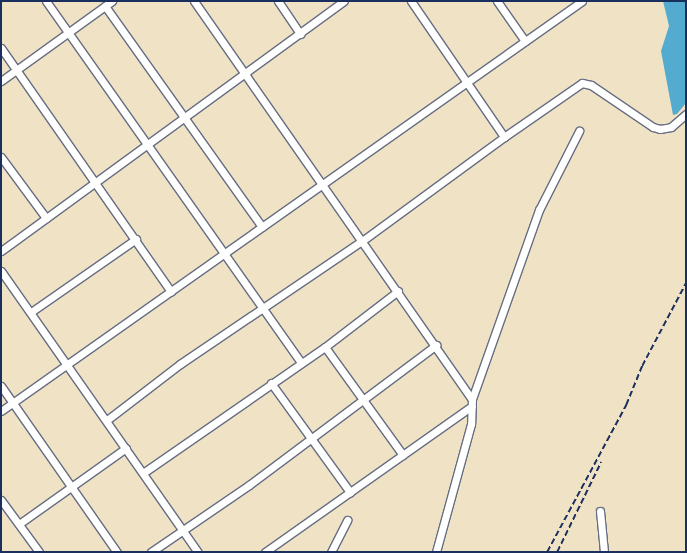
<!DOCTYPE html>
<html>
<head>
<meta charset="utf-8">
<style>
  body { margin:0 }
  #map { position:relative; width:687px; height:553px; overflow:hidden; background:#f0e2c5; font-family:"Comic Neue",sans-serif }
  div>[style] { position:absolute }
  .water>* { inset:0; background:#53abd0 }
  .roads { filter:drop-shadow(1px 0 #666e82) drop-shadow(-1px 0 #666e82) drop-shadow(0 1px #666e82) drop-shadow(0 -1px #666e82) }
  .street>* { height:7px; margin:-3.5px; padding:0 3.5px; transform-origin:3.5px; border-radius:3.5px; background:#fff }
  .rail>* { height:1.5px; margin-top:-0.75px; transform-origin:0; background:repeating-linear-gradient(90deg,#1b2f5e 0 6px,transparent 0 9px) }
  span { translate:-50% -50%; white-space:nowrap; text-align:center; line-height:1.15; -webkit-text-stroke:4px #fbf7ec; paint-order:stroke }
  .frame { position:absolute; inset:0; border:2px solid #1b2f5e; pointer-events:none }
</style>
</head>
<body>
<div id="map">
  <div class="water">
    <div style="clip-path:polygon(663px 1px,686px 1px,686px 103px,677px 114px,673px 115px,661px 51px,669px 26px)"></div>
  </div>
  <div class="roads">
    <div class="street">
      <div style="left:46px;top:1px;width:443px;rotate:54.8deg"></div>
      <div style="left:194px;top:1px;width:485px;rotate:55.1deg"></div>
      <div style="left:472px;top:399px;width:25px;rotate:92deg"></div>
      <div style="left:471px;top:424px;width:133px;rotate:105.3deg"></div>
      <div style="left:278px;top:1px;width:40px;rotate:56deg"></div>
      <div style="left:411px;top:1px;width:165px;rotate:55.6deg"></div>
      <div style="left:504px;top:137px;width:95px;rotate:-34.7deg"></div>
      <div style="left:582px;top:83px;width:9px;rotate:13deg"></div>
      <div style="left:591px;top:85px;width:75px;rotate:34.1deg"></div>
      <div style="left:653px;top:127px;width:7px;rotate:16deg"></div>
      <div style="left:660px;top:129px;width:11px;rotate:-10deg"></div>
      <div style="left:671px;top:127px;width:20px;rotate:-41deg"></div>
      <div style="left:497px;top:1px;width:49px;rotate:55deg"></div>
      <div style="left:105px;top:6px;width:271px;rotate:54.6deg"></div>
      <div style="left:1px;top:48px;width:297px;rotate:55.1deg"></div>
      <div style="left:1px;top:81px;width:137px;rotate:-35.8deg"></div>
      <div style="left:1px;top:157px;width:76px;rotate:53.6deg"></div>
      <div style="left:1px;top:251px;width:424px;rotate:-36.1deg"></div>
      <div style="left:1px;top:271px;width:343px;rotate:55deg"></div>
      <div style="left:31px;top:312px;width:128px;rotate:-34.8deg"></div>
      <div style="left:325px;top:347px;width:133px;rotate:54.2deg"></div>
      <div style="left:271px;top:383px;width:135px;rotate:54.1deg"></div>
      <div style="left:1px;top:386px;width:203px;rotate:55.1deg"></div>
      <div style="left:472px;top:399px;width:201px;rotate:-70.5deg"></div>
      <div style="left:539px;top:210px;width:89px;rotate:-63.1deg"></div>
      <div style="left:1px;top:411px;width:711px;rotate:-35.21deg"></div>
      <div style="left:107px;top:420px;width:92px;rotate:-37.5deg"></div>
      <div style="left:180px;top:364px;width:220px;rotate:-34.1deg"></div>
      <div style="left:362px;top:241px;width:176px;rotate:-36.2deg"></div>
      <div style="left:143px;top:473px;width:221px;rotate:-34.7deg"></div>
      <div style="left:325px;top:347px;width:92px;rotate:-37.5deg"></div>
      <div style="left:1px;top:500px;width:64px;rotate:53.8deg"></div>
      <div style="left:600px;top:511px;width:41px;rotate:84.4deg"></div>
      <div style="left:19px;top:524px;width:131px;rotate:-35.4deg"></div>
      <div style="left:151px;top:552px;width:119px;rotate:-34.4deg"></div>
      <div style="left:249px;top:485px;width:234px;rotate:-36.8deg"></div>
      <div style="left:265px;top:552px;width:253px;rotate:-35.2deg"></div>
      <div style="left:331px;top:552px;width:36px;rotate:-63deg"></div>
    </div>
  </div>
  <div class="rail">
    <div style="left:547px;top:552px;width:167px;rotate:-61.7deg"></div>
    <div style="left:626px;top:405px;width:42px;rotate:-67.7deg"></div>
    <div style="left:642px;top:366px;width:94px;rotate:-62.1deg"></div>
    <div style="left:557px;top:552px;width:100px;rotate:-63.9deg"></div>
  </div>
  <div class="frame"></div>
</div>
</body>
</html>
